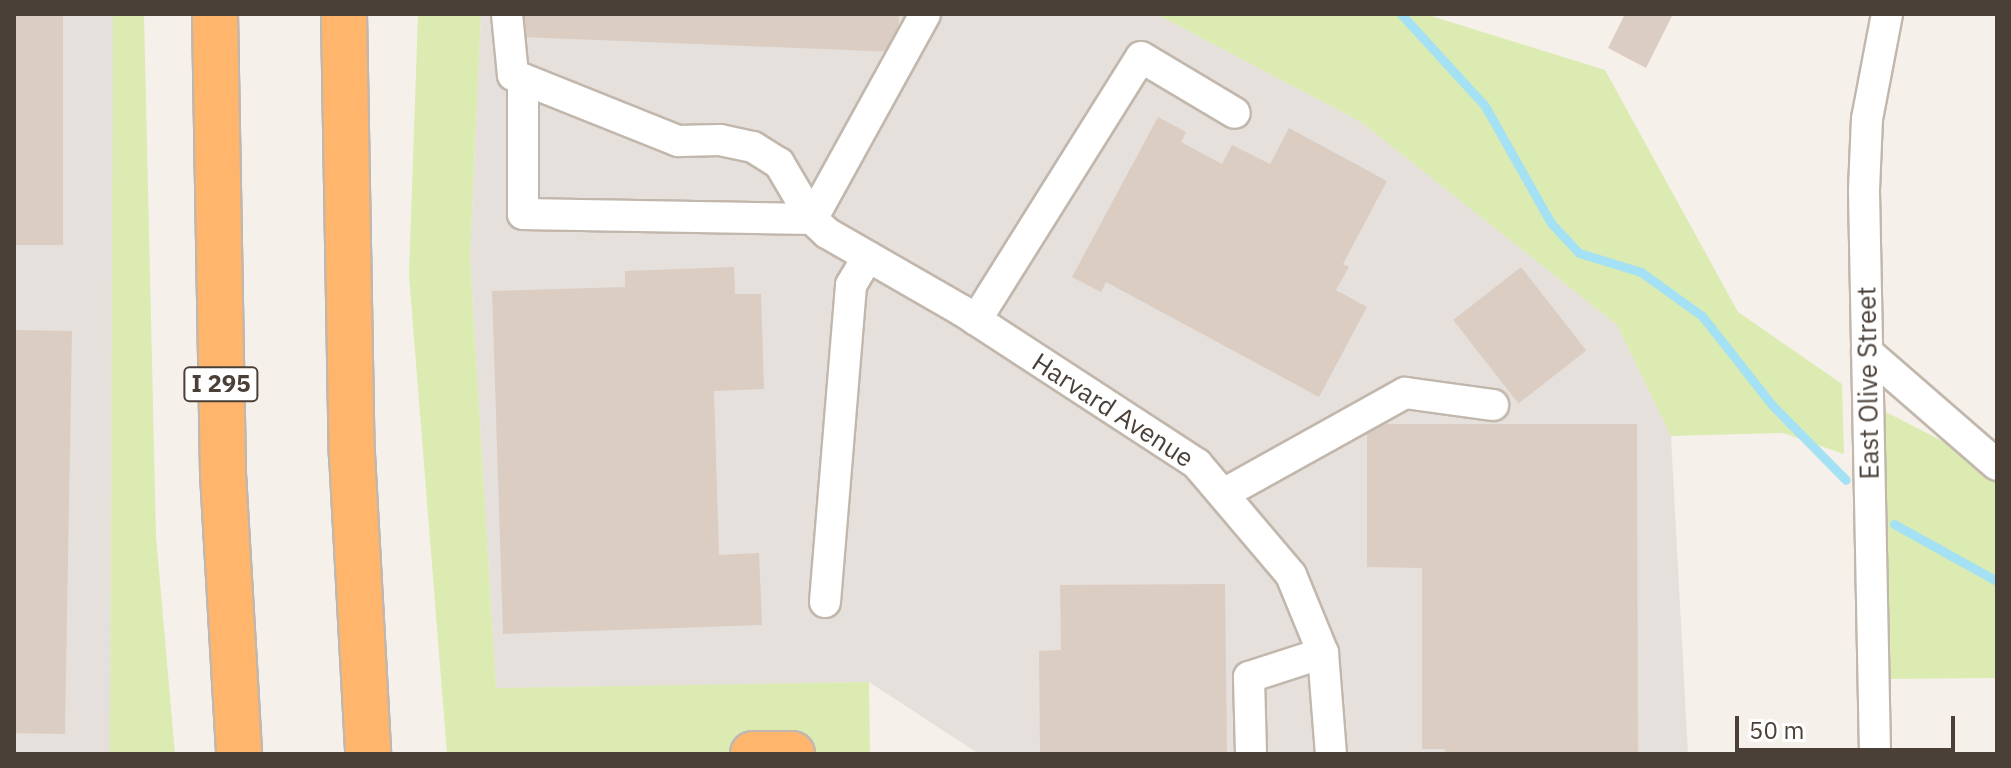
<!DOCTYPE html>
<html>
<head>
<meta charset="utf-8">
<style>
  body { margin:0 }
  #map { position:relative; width:2011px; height:768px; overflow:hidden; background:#f6f0ea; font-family:"IBM Plex Sans",sans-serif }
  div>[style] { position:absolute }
  .industrial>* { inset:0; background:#e6e0dc; transform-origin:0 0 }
  .green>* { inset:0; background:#dbebb2 }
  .stream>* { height:9px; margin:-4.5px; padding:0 4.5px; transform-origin:4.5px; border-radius:4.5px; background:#a5e1f4 }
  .building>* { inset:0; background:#dbcdc2; transform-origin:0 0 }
  .roads { filter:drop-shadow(2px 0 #c2b7ac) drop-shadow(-2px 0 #c2b7ac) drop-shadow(0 2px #c2b7ac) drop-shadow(0 -2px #c2b7ac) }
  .minor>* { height:30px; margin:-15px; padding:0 15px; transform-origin:15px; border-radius:15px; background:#fff }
  .highway>* { height:44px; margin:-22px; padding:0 22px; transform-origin:22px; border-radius:22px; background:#ffb66c }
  span { translate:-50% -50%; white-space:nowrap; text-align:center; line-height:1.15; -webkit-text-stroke:6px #fff; paint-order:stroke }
  .shield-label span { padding:2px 6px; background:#fff; border:2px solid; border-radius:6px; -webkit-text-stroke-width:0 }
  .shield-label { font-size:24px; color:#4b4038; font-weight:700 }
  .street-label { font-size:26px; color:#4b4038 }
  .frame { position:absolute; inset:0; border:16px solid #4b4038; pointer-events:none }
  .scale { position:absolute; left:1735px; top:716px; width:220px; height:36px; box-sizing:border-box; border:4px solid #4b4038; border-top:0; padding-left:10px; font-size:24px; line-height:28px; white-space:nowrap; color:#4b4038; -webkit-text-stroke:6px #fff; paint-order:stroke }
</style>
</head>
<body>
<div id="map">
  <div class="industrial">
    <div style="left:14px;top:14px;width:99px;height:740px"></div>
    <div style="clip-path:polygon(481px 14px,1156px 14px,1361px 122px,1617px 325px,1671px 436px,1688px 754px,979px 754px,869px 682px,496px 689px,470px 257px)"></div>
  </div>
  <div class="green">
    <div style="clip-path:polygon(113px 14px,144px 14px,156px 536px,175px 754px,110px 754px)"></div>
    <div style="clip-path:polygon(418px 14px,481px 14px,470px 257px,496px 688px,869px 682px,870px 754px,447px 754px,409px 275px)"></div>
    <div style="clip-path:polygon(1156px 14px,1425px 14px,1605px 70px,1738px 312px,1842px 384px,1844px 454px,1783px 433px,1671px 436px,1617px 325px,1361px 122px)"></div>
    <div style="clip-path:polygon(1878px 408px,1997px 469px,1997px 678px,1880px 679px)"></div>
  </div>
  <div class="stream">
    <div style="left:1401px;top:14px;width:125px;rotate:47.6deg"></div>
    <div style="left:1485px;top:106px;width:134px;rotate:60.6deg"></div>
    <div style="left:1551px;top:223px;width:41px;rotate:47deg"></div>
    <div style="left:1579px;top:253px;width:65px;rotate:17deg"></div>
    <div style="left:1641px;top:272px;width:75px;rotate:35.8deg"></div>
    <div style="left:1702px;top:316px;width:113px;rotate:51.8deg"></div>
    <div style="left:1772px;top:405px;width:105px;rotate:45.4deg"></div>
    <div style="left:1894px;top:524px;width:118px;rotate:29deg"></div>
  </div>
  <div class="building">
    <div style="left:14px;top:14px;width:49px;height:231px"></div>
    <div style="clip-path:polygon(524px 14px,899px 14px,897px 52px,523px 37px)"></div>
    <div style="clip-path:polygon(1625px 14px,1673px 14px,1646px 68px,1608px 48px)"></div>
    <div style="clip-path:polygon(1158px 117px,1186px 132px,1181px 142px,1222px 164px,1232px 145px,1270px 164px,1289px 128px,1387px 181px,1343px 264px,1349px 267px,1336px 290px,1367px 307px,1319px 397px,1106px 282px,1101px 292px,1072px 277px)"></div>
    <div style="clip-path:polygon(734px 267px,735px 294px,761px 294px,764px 389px,714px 391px,719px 555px,759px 553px,762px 625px,503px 634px,492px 291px,625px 287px,625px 271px)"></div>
    <div style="left:1521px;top:267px;width:106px;height:86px;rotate:52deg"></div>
    <div style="left:14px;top:330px;width:58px;height:403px;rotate:1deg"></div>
    <div style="clip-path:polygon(1367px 424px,1637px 424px,1638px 754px,1445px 754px,1445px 749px,1422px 749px,1422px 568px,1367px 567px)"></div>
    <div style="clip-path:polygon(1225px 584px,1227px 754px,1040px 754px,1039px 651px,1061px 650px,1060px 585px)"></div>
  </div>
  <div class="roads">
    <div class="minor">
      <div style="left:507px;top:14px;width:61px;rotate:84.4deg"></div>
      <div style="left:513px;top:75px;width:178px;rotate:21.8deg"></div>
      <div style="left:678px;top:141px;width:42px;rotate:-1.4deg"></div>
      <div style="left:720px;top:140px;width:34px;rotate:12deg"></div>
      <div style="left:753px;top:147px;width:31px;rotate:32deg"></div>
      <div style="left:779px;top:163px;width:65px;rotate:59.5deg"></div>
      <div style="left:812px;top:219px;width:21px;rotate:43deg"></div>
      <div style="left:827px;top:233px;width:155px;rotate:29.9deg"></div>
      <div style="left:961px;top:310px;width:282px;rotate:33.1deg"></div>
      <div style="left:1197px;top:464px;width:145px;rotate:49.7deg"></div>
      <div style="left:1291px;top:575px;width:84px;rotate:67.7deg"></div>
      <div style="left:1323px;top:653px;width:101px;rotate:85.5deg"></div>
      <div style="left:523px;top:81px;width:133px;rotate:90deg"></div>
      <div style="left:523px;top:214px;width:289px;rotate:1deg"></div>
      <div style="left:812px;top:219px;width:234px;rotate:-61.1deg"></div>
      <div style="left:976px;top:320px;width:310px;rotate:-57.9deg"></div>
      <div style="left:1141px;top:57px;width:109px;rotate:30.8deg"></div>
      <div style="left:1867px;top:352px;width:172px;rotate:41deg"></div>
      <div style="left:1225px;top:493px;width:206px;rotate:-29.1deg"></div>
      <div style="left:1405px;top:393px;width:89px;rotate:7.8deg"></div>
      <div style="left:825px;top:602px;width:318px;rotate:-85.3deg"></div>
      <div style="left:851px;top:285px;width:33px;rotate:-59deg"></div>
      <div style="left:1251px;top:754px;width:77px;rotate:-91.5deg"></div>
      <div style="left:1249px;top:677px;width:78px;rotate:-18deg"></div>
      <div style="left:1875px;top:754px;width:564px;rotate:-91.12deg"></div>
      <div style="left:1864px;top:190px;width:71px;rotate:-87.6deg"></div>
      <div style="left:1867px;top:119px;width:107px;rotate:-79.2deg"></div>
    </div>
    <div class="highway">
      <div style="left:215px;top:14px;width:460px;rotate:89deg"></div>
      <div style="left:223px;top:474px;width:280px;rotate:86.7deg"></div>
      <div style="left:344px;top:14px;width:440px;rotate:89deg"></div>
      <div style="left:352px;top:454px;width:300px;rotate:86.9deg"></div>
      <div style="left:753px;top:754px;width:39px"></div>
    </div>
  </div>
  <div class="shield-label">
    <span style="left:221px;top:384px">I 295</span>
  </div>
  <div class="street-label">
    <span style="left:1868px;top:383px;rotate:-91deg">East Olive Street</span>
    <span style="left:1113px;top:410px;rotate:33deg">Harvard Avenue</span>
  </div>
  <div class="frame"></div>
  <div class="scale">50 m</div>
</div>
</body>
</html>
